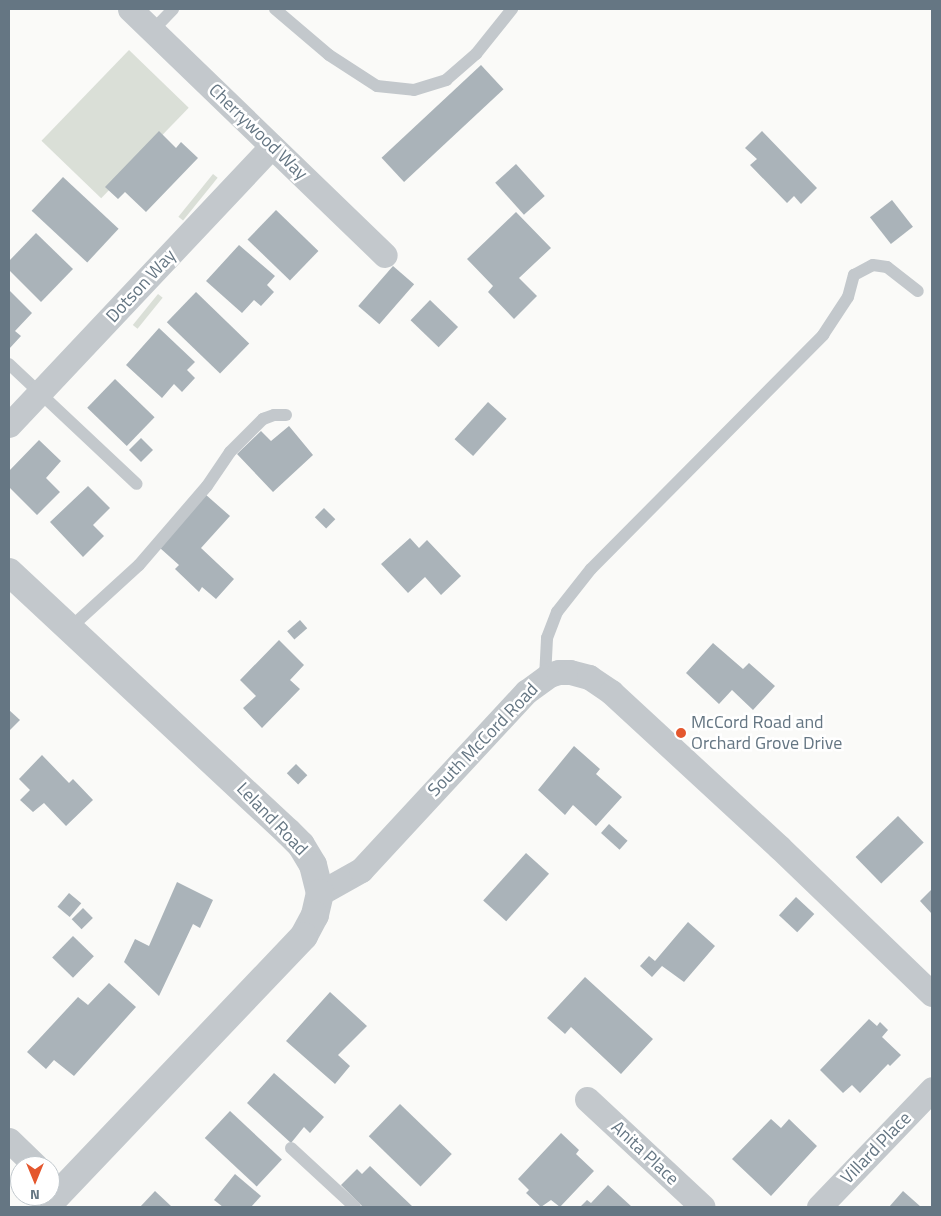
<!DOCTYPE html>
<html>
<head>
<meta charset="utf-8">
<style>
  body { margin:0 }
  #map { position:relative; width:941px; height:1216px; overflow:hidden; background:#fafaf8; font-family:"Titillium Web",sans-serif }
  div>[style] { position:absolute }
  .green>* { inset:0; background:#dadfd7; transform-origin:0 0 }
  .building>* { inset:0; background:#aab3b9; transform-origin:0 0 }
  .service>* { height:12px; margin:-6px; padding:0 6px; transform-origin:6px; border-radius:6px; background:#c3c8cc }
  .minor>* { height:25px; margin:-12.5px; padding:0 12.5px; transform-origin:12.5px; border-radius:12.5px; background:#c3c8cc }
  .tertiary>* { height:28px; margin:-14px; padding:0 14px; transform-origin:14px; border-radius:14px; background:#c3c8cc }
  .dots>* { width:14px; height:14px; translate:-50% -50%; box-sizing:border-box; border:2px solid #fff; border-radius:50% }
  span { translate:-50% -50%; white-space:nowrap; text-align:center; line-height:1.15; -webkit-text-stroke:5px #fff; paint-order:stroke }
  .street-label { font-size:18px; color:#657683 }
  .poi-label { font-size:18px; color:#657683 }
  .left { translate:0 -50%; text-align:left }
  .frame { position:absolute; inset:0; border:10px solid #657683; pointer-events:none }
  .north { position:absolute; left:10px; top:1156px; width:50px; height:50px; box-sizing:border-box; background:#fff; border:1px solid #c1c8cd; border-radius:50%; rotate:180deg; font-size:14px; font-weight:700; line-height:20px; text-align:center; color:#657683 }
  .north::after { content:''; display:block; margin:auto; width:18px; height:22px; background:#e4572e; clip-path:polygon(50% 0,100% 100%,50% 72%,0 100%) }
</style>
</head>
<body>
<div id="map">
  <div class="green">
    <div style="left:129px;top:50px;width:83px;height:126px;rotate:44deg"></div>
    <div style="left:213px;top:174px;width:6px;height:55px;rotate:39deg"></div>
    <div style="left:158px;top:294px;width:6px;height:40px;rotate:39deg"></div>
  </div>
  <div class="building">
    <div style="left:481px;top:65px;width:33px;height:136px;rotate:47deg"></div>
    <div style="clip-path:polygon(159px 131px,176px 148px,181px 142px,198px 158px,146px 212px,125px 192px,118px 199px,105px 187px)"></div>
    <div style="clip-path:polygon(762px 131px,817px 188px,801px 204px,794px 196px,787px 203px,750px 165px,757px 159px,745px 148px)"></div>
    <div style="left:516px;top:164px;width:43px;height:28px;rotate:48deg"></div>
    <div style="left:63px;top:177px;width:76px;height:46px;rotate:43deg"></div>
    <div style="left:892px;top:200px;width:34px;height:28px;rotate:52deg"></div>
    <div style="left:276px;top:210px;width:59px;height:41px;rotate:44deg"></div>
    <div style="clip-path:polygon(516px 212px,551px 248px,519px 278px,537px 296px,514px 319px,488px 292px,493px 286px,467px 259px)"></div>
    <div style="clip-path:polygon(36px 233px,73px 269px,41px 302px,9px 270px,9px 261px)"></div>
    <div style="clip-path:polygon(239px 245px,275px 276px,267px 285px,274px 292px,261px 306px,254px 300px,242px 313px,206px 281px)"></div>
    <div style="left:393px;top:266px;width:28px;height:53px;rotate:41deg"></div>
    <div style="clip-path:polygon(9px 290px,32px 313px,15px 331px,21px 336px,9px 349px)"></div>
    <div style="left:196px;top:292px;width:74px;height:42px;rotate:44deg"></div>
    <div style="left:430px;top:300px;width:39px;height:28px;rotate:44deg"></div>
    <div style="clip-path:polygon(159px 328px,195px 362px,187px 370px,195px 378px,182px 392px,174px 384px,162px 398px,126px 365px)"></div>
    <div style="left:115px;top:379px;width:55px;height:40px;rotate:44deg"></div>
    <div style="left:488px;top:402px;width:25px;height:50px;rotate:42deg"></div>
    <div style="clip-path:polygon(289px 426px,313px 455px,273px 492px,237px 454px,261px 431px,271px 441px)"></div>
    <div style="left:141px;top:438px;width:17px;height:17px;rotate:45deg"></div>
    <div style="clip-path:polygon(39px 440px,61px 461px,46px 478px,60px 492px,37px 515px,9px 487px,9px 471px)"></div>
    <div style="clip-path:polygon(88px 486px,110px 508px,93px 525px,104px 536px,83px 557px,50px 522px)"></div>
    <div style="clip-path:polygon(205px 494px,230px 516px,201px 548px,234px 579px,216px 599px,202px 587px,199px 592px,175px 569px,179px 565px,160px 548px)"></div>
    <div style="left:324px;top:508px;width:16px;height:13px;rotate:45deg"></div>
    <div style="clip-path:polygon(410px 538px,419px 548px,427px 540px,461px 576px,441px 595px,425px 577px,408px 593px,381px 564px)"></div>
    <div style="left:300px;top:620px;width:11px;height:17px;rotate:49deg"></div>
    <div style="clip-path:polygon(279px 640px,304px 665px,290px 680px,300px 689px,262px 728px,243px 708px,256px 696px,240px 680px)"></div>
    <div style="clip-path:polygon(713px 643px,743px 669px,749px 663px,775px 686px,753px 710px,732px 690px,719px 704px,686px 673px)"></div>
    <div style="clip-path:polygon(9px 710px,20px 720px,9px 731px)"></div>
    <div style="clip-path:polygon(574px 746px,600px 769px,596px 774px,622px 797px,596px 826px,573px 805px,565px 815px,538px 790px)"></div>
    <div style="clip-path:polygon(42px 755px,69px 783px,73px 779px,93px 800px,66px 826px,44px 803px,33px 812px,20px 800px,30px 790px,19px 779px)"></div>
    <div style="left:296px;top:764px;width:16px;height:13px;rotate:45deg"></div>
    <div style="left:898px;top:816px;width:37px;height:59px;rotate:46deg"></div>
    <div style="left:609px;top:824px;width:25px;height:12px;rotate:42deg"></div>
    <div style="left:526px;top:853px;width:31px;height:64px;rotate:42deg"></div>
    <div style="clip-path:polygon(177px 882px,213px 900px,200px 928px,193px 924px,159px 996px,124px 962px,135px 939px,149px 946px)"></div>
    <div style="clip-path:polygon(932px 889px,932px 914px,920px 901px)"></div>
    <div style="left:69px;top:893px;width:16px;height:18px;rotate:40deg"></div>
    <div style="left:796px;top:897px;width:25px;height:25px;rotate:43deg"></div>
    <div style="left:83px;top:908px;width:14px;height:16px;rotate:45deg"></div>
    <div style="clip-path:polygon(688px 922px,715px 946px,684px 982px,662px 966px,652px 977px,640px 966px,649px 956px,655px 961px)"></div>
    <div style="left:73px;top:936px;width:29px;height:30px;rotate:44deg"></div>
    <div style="clip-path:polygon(585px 977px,653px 1039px,621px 1074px,571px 1027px,565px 1034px,547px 1018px)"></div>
    <div style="clip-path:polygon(109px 983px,136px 1007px,74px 1076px,54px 1060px,46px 1069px,27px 1052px,78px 997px,88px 1005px)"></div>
    <div style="clip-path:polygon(330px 992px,367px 1026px,338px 1055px,350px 1066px,335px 1084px,286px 1041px)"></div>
    <div style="clip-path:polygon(869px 1019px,877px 1026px,880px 1022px,888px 1030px,882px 1037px,901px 1055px,890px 1066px,888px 1064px,860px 1093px,852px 1085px,843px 1093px,820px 1070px)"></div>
    <div style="clip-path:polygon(274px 1073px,324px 1117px,310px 1133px,304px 1127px,291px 1143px,247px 1103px)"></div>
    <div style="left:400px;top:1104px;width:72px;height:45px;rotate:44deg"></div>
    <div style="left:230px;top:1111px;width:71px;height:37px;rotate:43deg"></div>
    <div style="clip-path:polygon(771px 1119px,781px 1128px,789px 1119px,817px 1146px,771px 1196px,732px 1159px)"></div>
    <div style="clip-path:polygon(561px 1133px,579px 1150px,576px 1154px,594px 1171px,560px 1207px,551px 1200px,541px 1207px,526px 1193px,529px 1190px,518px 1179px)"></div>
    <div style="clip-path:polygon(370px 1166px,413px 1207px,363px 1207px,341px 1185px,357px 1169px,362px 1174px)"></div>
    <div style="clip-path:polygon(235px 1174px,261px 1196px,251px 1207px,223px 1207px,214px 1200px)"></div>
    <div style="clip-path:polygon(608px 1185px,632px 1207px,580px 1207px,587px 1200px,591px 1203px)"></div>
    <div style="clip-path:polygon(155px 1191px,172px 1207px,140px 1207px)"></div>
    <div style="clip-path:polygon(903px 1191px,921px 1207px,889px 1207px)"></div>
  </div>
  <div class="service">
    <div style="left:275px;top:9px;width:71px;rotate:40.4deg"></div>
    <div style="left:329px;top:55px;width:57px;rotate:32.9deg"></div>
    <div style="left:377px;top:86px;width:37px;rotate:6deg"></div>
    <div style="left:414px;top:90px;width:34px;rotate:-17deg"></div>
    <div style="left:446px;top:80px;width:40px;rotate:-41deg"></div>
    <div style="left:476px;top:54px;width:58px;rotate:-51.3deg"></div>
    <div style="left:153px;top:30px;width:29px;rotate:-46deg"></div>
    <div style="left:9px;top:364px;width:175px;rotate:43.2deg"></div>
    <div style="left:70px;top:628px;width:93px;rotate:-42.4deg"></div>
    <div style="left:139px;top:565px;width:104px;rotate:-49.3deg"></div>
    <div style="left:207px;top:486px;width:41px;rotate:-55.9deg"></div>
    <div style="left:230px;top:452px;width:47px;rotate:-45deg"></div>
    <div style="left:263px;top:419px;width:12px;rotate:-20deg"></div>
    <div style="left:274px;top:415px;width:12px"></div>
    <div style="left:545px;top:678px;width:40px;rotate:-87.1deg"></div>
    <div style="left:547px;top:638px;width:28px;rotate:-69deg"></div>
    <div style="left:557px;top:612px;width:55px;rotate:-51.7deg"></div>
    <div style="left:591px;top:569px;width:330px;rotate:-45.2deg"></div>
    <div style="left:823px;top:335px;width:45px;rotate:-56.7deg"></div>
    <div style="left:848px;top:297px;width:23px;rotate:-75deg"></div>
    <div style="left:854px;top:275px;width:21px;rotate:-28deg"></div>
    <div style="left:873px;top:265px;width:14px;rotate:8deg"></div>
    <div style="left:887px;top:267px;width:39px;rotate:38deg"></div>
    <div style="left:291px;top:1148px;width:87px;rotate:42.7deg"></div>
  </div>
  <div class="minor">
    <div style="left:130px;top:9px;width:354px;rotate:44deg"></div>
    <div style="left:9px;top:425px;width:383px;rotate:-46.7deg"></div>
    <div style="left:320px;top:893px;width:47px;rotate:-29.3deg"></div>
    <div style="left:361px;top:870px;width:243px;rotate:-47.2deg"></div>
    <div style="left:526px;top:692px;width:29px;rotate:-36deg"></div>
    <div style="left:549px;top:675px;width:10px;rotate:-17deg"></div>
    <div style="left:559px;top:672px;width:11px"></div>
    <div style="left:570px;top:672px;width:20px;rotate:15deg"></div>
    <div style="left:589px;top:677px;width:27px;rotate:34deg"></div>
    <div style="left:611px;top:692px;width:229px;rotate:42.7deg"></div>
    <div style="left:779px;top:847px;width:212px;rotate:43.9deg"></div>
    <div style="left:587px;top:1099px;width:158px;rotate:43deg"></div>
    <div style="left:9px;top:1140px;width:37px;rotate:44deg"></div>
    <div style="left:819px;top:1207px;width:163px;rotate:-46.2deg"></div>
  </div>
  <div class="tertiary">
    <div style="left:9px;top:572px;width:381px;rotate:43deg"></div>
    <div style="left:288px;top:832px;width:18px;rotate:45deg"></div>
    <div style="left:301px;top:845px;width:23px;rotate:59deg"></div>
    <div style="left:313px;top:865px;width:29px;rotate:76deg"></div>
    <div style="left:320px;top:893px;width:23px;rotate:103deg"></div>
    <div style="left:315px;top:915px;width:24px;rotate:118deg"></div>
    <div style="left:304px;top:936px;width:374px;rotate:133.6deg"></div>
  </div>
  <div class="dots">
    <div style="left:681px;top:733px;background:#e4572e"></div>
  </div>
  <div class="street-label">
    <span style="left:258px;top:132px;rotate:44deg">Cherrywood Way</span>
    <span style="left:141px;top:286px;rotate:-47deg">Dotson Way</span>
    <span style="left:483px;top:740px;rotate:-46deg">South McCord Road</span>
    <span style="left:272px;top:819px;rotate:46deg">Leland Road</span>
    <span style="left:876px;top:1148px;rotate:-46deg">Villard Place</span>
    <span style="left:645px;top:1153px;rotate:43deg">Anita Place</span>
  </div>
  <div class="poi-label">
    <span class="left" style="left:691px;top:733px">McCord Road and<br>Orchard Grove Drive</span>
  </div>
  <div class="frame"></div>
  <div class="north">N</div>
</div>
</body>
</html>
